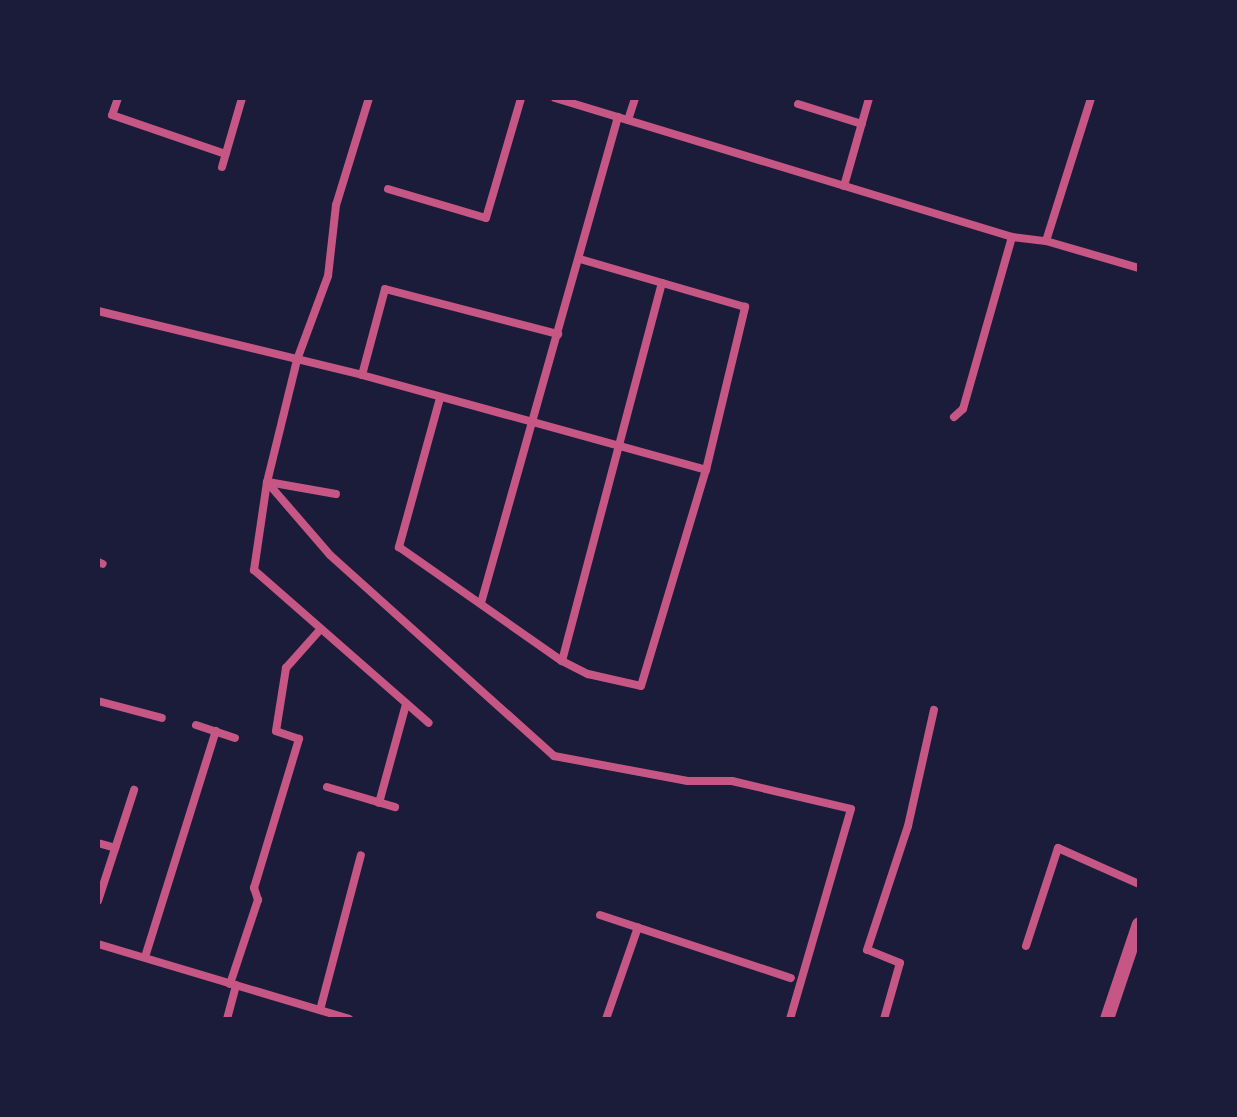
<!DOCTYPE html>
<html>
<head>
<meta charset="utf-8">
<style>
  body { margin:0 }
  #map { position:relative; width:1237px; height:1117px; overflow:hidden; background:#1b1b3a; font-family:"Open Sans",sans-serif }
  div>[style] { position:absolute }
  .minor>* { height:8px; margin:-4px; padding:0 4px; transform-origin:4px; border-radius:4px; background:#c65784 }
  .tertiary>* { height:14px; margin:-7px; padding:0 7px; transform-origin:7px; border-radius:7px; background:#c65784 }
  span { translate:-50% -50%; white-space:nowrap; text-align:center; line-height:1.15; -webkit-text-stroke:6px #1b1b3a; paint-order:stroke }
  .frame { position:absolute; inset:0; border:100px solid #1b1b3a; pointer-events:none }
</style>
</head>
<body>
<div id="map">
  <div class="minor">
    <div style="left:118px;top:98px;width:18px;rotate:109deg"></div>
    <div style="left:112px;top:115px;width:120px;rotate:19deg"></div>
    <div style="left:369px;top:98px;width:112px;rotate:107.1deg"></div>
    <div style="left:336px;top:205px;width:71px;rotate:96.4deg"></div>
    <div style="left:328px;top:276px;width:90px;rotate:110.3deg"></div>
    <div style="left:297px;top:360px;width:126px;rotate:103.8deg"></div>
    <div style="left:267px;top:482px;width:89px;rotate:98.4deg"></div>
    <div style="left:254px;top:570px;width:232px;rotate:41.2deg"></div>
    <div style="left:555px;top:98px;width:478px;rotate:16.9deg"></div>
    <div style="left:1012px;top:237px;width:34px;rotate:7deg"></div>
    <div style="left:1046px;top:241px;width:97px;rotate:16.2deg"></div>
    <div style="left:798px;top:104px;width:67px;rotate:17.4deg"></div>
    <div style="left:628px;top:120px;width:23px;rotate:-72deg"></div>
    <div style="left:222px;top:167px;width:72px;rotate:-73.8deg"></div>
    <div style="left:844px;top:186px;width:91px;rotate:-74.1deg"></div>
    <div style="left:388px;top:189px;width:102px;rotate:16.5deg"></div>
    <div style="left:486px;top:218px;width:125px;rotate:-73.7deg"></div>
    <div style="left:1046px;top:241px;width:150px;rotate:-72.5deg"></div>
    <div style="left:98px;top:311px;width:272px;rotate:13.6deg"></div>
    <div style="left:362px;top:375px;width:357px;rotate:15.4deg"></div>
    <div style="left:362px;top:375px;width:89px;rotate:-75deg"></div>
    <div style="left:385px;top:289px;width:179px;rotate:14.6deg"></div>
    <div style="left:440px;top:398px;width:155px;rotate:105.4deg"></div>
    <div style="left:399px;top:547px;width:199px;rotate:35deg"></div>
    <div style="left:562px;top:661px;width:29px;rotate:27deg"></div>
    <div style="left:588px;top:674px;width:54px;rotate:12.8deg"></div>
    <div style="left:641px;top:686px;width:226px;rotate:-73.3deg"></div>
    <div style="left:706px;top:470px;width:168px;rotate:-76.5deg"></div>
    <div style="left:745px;top:307px;width:172px;rotate:-163.8deg"></div>
    <div style="left:954px;top:417px;width:12px;rotate:-42deg"></div>
    <div style="left:963px;top:409px;width:179px;rotate:-74.1deg"></div>
    <div style="left:267px;top:482px;width:96px;rotate:49.2deg"></div>
    <div style="left:330px;top:555px;width:301px;rotate:41.9deg"></div>
    <div style="left:554px;top:756px;width:136px;rotate:10.6deg"></div>
    <div style="left:688px;top:781px;width:44px"></div>
    <div style="left:732px;top:781px;width:122px;rotate:13.2deg"></div>
    <div style="left:851px;top:809px;width:219px;rotate:106.2deg"></div>
    <div style="left:268px;top:482px;width:69px;rotate:10deg"></div>
    <div style="left:98px;top:562px;width:5px;rotate:22deg"></div>
    <div style="left:481px;top:603px;width:505px;rotate:-74.26deg"></div>
    <div style="left:562px;top:661px;width:391px;rotate:-75.2deg"></div>
    <div style="left:98px;top:701px;width:66px;rotate:14.9deg"></div>
    <div style="left:196px;top:725px;width:41px;rotate:18.4deg"></div>
    <div style="left:327px;top:787px;width:71px;rotate:16.4deg"></div>
    <div style="left:379px;top:803px;width:103px;rotate:-74.7deg"></div>
    <div style="left:98px;top:843px;width:18px;rotate:16deg"></div>
    <div style="left:98px;top:901px;width:117px;rotate:-72deg"></div>
    <div style="left:600px;top:915px;width:201px;rotate:18.3deg"></div>
    <div style="left:98px;top:944px;width:262px;rotate:16.6deg"></div>
    <div style="left:1026px;top:946px;width:103px;rotate:-71.9deg"></div>
    <div style="left:1058px;top:848px;width:89px;rotate:24deg"></div>
    <div style="left:145px;top:957px;width:237px;rotate:-72.6deg"></div>
    <div style="left:230px;top:984px;width:89px;rotate:-71.6deg"></div>
    <div style="left:258px;top:900px;width:13px;rotate:-108deg"></div>
    <div style="left:254px;top:888px;width:156px;rotate:-73.2deg"></div>
    <div style="left:299px;top:739px;width:24px;rotate:-161deg"></div>
    <div style="left:276px;top:731px;width:64px;rotate:-81deg"></div>
    <div style="left:286px;top:668px;width:50px;rotate:-48.3deg"></div>
    <div style="left:320px;top:1010px;width:160px;rotate:-75.2deg"></div>
    <div style="left:227px;top:1019px;width:35px;rotate:-75deg"></div>
    <div style="left:606px;top:1019px;width:97px;rotate:-70.8deg"></div>
    <div style="left:884px;top:1019px;width:58px;rotate:-74.1deg"></div>
    <div style="left:900px;top:963px;width:35px;rotate:-158deg"></div>
    <div style="left:867px;top:950px;width:131px;rotate:-71.7deg"></div>
    <div style="left:908px;top:826px;width:119px;rotate:-77.4deg"></div>
  </div>
  <div class="tertiary">
    <div style="left:1107px;top:1019px;width:100px;rotate:-71.4deg"></div>
  </div>
  <div class="frame"></div>
</div>
</body>
</html>
